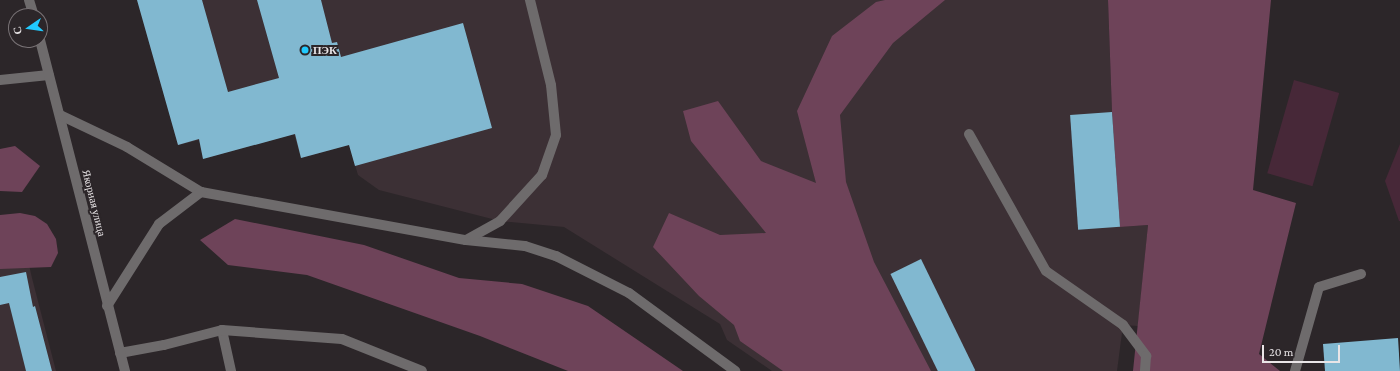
<!DOCTYPE html>
<html>
<head>
<meta charset="utf-8">
<style>
  body { margin:0 }
  #map { position:relative; width:1400px; height:371px; overflow:hidden; background:#2c2629; font-family:"Crimson Pro",serif }
  div>[style] { position:absolute }
  .built>* { inset:0; background:#3c3035 }
  .green>* { inset:0; background:#472838; transform-origin:0 0 }
  .forest>* { inset:0; background:#6e4359 }
  .building>* { inset:0; background:#81b8d0; transform-origin:0 0 }
  .lane>* { height:10px; margin:-5px; padding:0 5px; transform-origin:5px; border-radius:5px; background:#6e6b6c }
  .street>* { height:10px; margin:-5px; padding:0 5px; transform-origin:5px; border-radius:5px; background:#6e6b6c }
  .dots>* { width:11px; height:11px; translate:-50% -50%; box-sizing:border-box; border:2px solid #2c2629; border-radius:50% }
  span { translate:-50% -50%; white-space:nowrap; text-align:center; line-height:1.15; -webkit-text-stroke:4px #2c2629; paint-order:stroke }
  .poi-label { font-size:11px; color:#e9e5e7; font-weight:700 }
  .left { translate:0 -50%; text-align:left }
  .street-label { font-size:11px; color:#e9e5e7 }
  .north { position:absolute; left:8px; top:8px; width:40px; height:40px; box-sizing:border-box; background:#2c2629; border:1px solid #787275; border-radius:50%; rotate:257deg; font-size:11px; font-weight:700; line-height:16px; text-align:center; color:#e9e5e7 }
  .north::after { content:''; display:block; margin:auto; width:14px; height:18px; background:#21c9fd; clip-path:polygon(50% 0,100% 100%,50% 72%,0 100%) }
  .scale { position:absolute; left:1262px; top:345px; width:78px; height:18px; box-sizing:border-box; border:2px solid #e9e5e7; border-top:0; padding-left:5px; font-size:12px; line-height:14px; white-space:nowrap; color:#e9e5e7; -webkit-text-stroke:3px #2c2629; paint-order:stroke }
</style>
</head>
<body>
<div id="map">
  <div class="built">
    <div style="clip-path:polygon(137px 0,1108px 0,1112px 112px,1120px 227px,1148px 225px,1138px 326px,1123px 325px,1117px 371px,772px 371px,727px 340px,720px 324px,564px 227px,500px 221px,379px 190px,358px 175px,349px 145px,301px 158px,294px 134px,203px 159px,199px 140px,178px 145px)"></div>
    <div style="clip-path:polygon(27px 256px,32px 278px,56px 371px,0 371px,0 261px)"></div>
  </div>
  <div class="green">
    <div style="left:1294px;top:80px;width:47px;height:97px;rotate:16deg"></div>
    <div style="clip-path:polygon(1400px 144px,1400px 221px,1399px 221px,1385px 181px)"></div>
  </div>
  <div class="forest">
    <div style="clip-path:polygon(885px 0,945px 0,893px 43px,840px 115px,846px 182px,874px 262px,931px 371px,783px 371px,740px 341px,734px 325px,699px 296px,653px 247px,669px 213px,720px 235px,766px 233px,691px 141px,683px 111px,718px 101px,761px 161px,816px 183px,797px 111px,832px 36px,876px 2px)"></div>
    <div style="clip-path:polygon(1108px 0,1271px 0,1253px 190px,1296px 203px,1259px 354px,1280px 371px,1133px 371px,1148px 225px,1120px 227px,1112px 112px)"></div>
    <div style="clip-path:polygon(15px 146px,40px 166px,22px 192px,0 191px,0 149px)"></div>
    <div style="clip-path:polygon(20px 213px,35px 216px,47px 224px,56px 239px,58px 253px,51px 267px,0 269px,0 215px)"></div>
    <div style="clip-path:polygon(235px 219px,364px 245px,459px 278px,522px 284px,588px 306px,683px 371px,568px 371px,480px 336px,307px 275px,228px 265px,200px 240px)"></div>
  </div>
  <div class="building">
    <div style="clip-path:polygon(137px 0,202px 0,228px 92px,279px 78px,257px 0,321px 0,332px 43px,337px 42px,341px 57px,463px 23px,492px 128px,355px 166px,349px 145px,301px 158px,295px 134px,203px 159px,199px 139px,178px 145px)"></div>
    <div style="left:1112px;top:112px;width:115px;height:42px;rotate:86deg"></div>
    <div style="left:921px;top:259px;width:124px;height:34px;rotate:64deg"></div>
    <div style="clip-path:polygon(26px 272px,33px 307px,35px 306px,52px 371px,26px 371px,9px 303px,0 305px,0 277px)"></div>
    <div style="clip-path:polygon(1398px 338px,1400px 371px,1325px 371px,1323px 344px)"></div>
  </div>
  <div class="lane">
    <div style="left:0;top:80px;width:49px;rotate:-5.8deg"></div>
    <div style="left:969px;top:134px;width:157px;rotate:60.7deg"></div>
    <div style="left:1046px;top:271px;width:94px;rotate:35deg"></div>
    <div style="left:1123px;top:325px;width:39px;rotate:53deg"></div>
    <div style="left:1146px;top:356px;width:15px;rotate:94deg"></div>
    <div style="left:466px;top:240px;width:59px;rotate:5.8deg"></div>
    <div style="left:525px;top:246px;width:33px;rotate:18deg"></div>
    <div style="left:556px;top:256px;width:82px;rotate:26.9deg"></div>
    <div style="left:629px;top:293px;width:132px;rotate:36.3deg"></div>
    <div style="left:466px;top:240px;width:39px;rotate:-29deg"></div>
    <div style="left:500px;top:221px;width:62px;rotate:-47.6deg"></div>
    <div style="left:542px;top:175px;width:42px;rotate:-70.7deg"></div>
    <div style="left:556px;top:135px;width:50px;rotate:-95.7deg"></div>
    <div style="left:551px;top:85px;width:88px;rotate:-103.9deg"></div>
    <div style="left:222px;top:330px;width:42px;rotate:77.6deg"></div>
    <div style="left:120px;top:353px;width:45px;rotate:-10.3deg"></div>
    <div style="left:164px;top:345px;width:60px;rotate:-14.5deg"></div>
    <div style="left:222px;top:330px;width:120px;rotate:4.3deg"></div>
    <div style="left:342px;top:339px;width:86px;rotate:21.8deg"></div>
    <div style="left:1295px;top:371px;width:87px;rotate:-74.1deg"></div>
    <div style="left:1319px;top:287px;width:44px;rotate:-17.2deg"></div>
  </div>
  <div class="street">
    <div style="left:29px;top:0;width:17px;rotate:73deg"></div>
    <div style="left:40px;top:40px;width:342px;rotate:75.6deg"></div>
    <div style="left:60px;top:115px;width:74px;rotate:25.5deg"></div>
    <div style="left:127px;top:147px;width:87px;rotate:31.3deg"></div>
    <div style="left:201px;top:192px;width:269px;rotate:10.3deg"></div>
    <div style="left:107px;top:306px;width:97px;rotate:-57.6deg"></div>
    <div style="left:159px;top:224px;width:53px;rotate:-37.3deg"></div>
  </div>
  <div class="dots">
    <div style="left:305px;top:50px;background:#21c9fd"></div>
  </div>
  <div class="poi-label">
    <span class="left" style="left:313px;top:50px">ПЭК</span>
  </div>
  <div class="street-label">
    <span style="left:94px;top:203px;rotate:76deg">Якорная улица</span>
  </div>
  <div class="north">С</div>
  <div class="scale">20 m</div>
</div>
</body>
</html>
